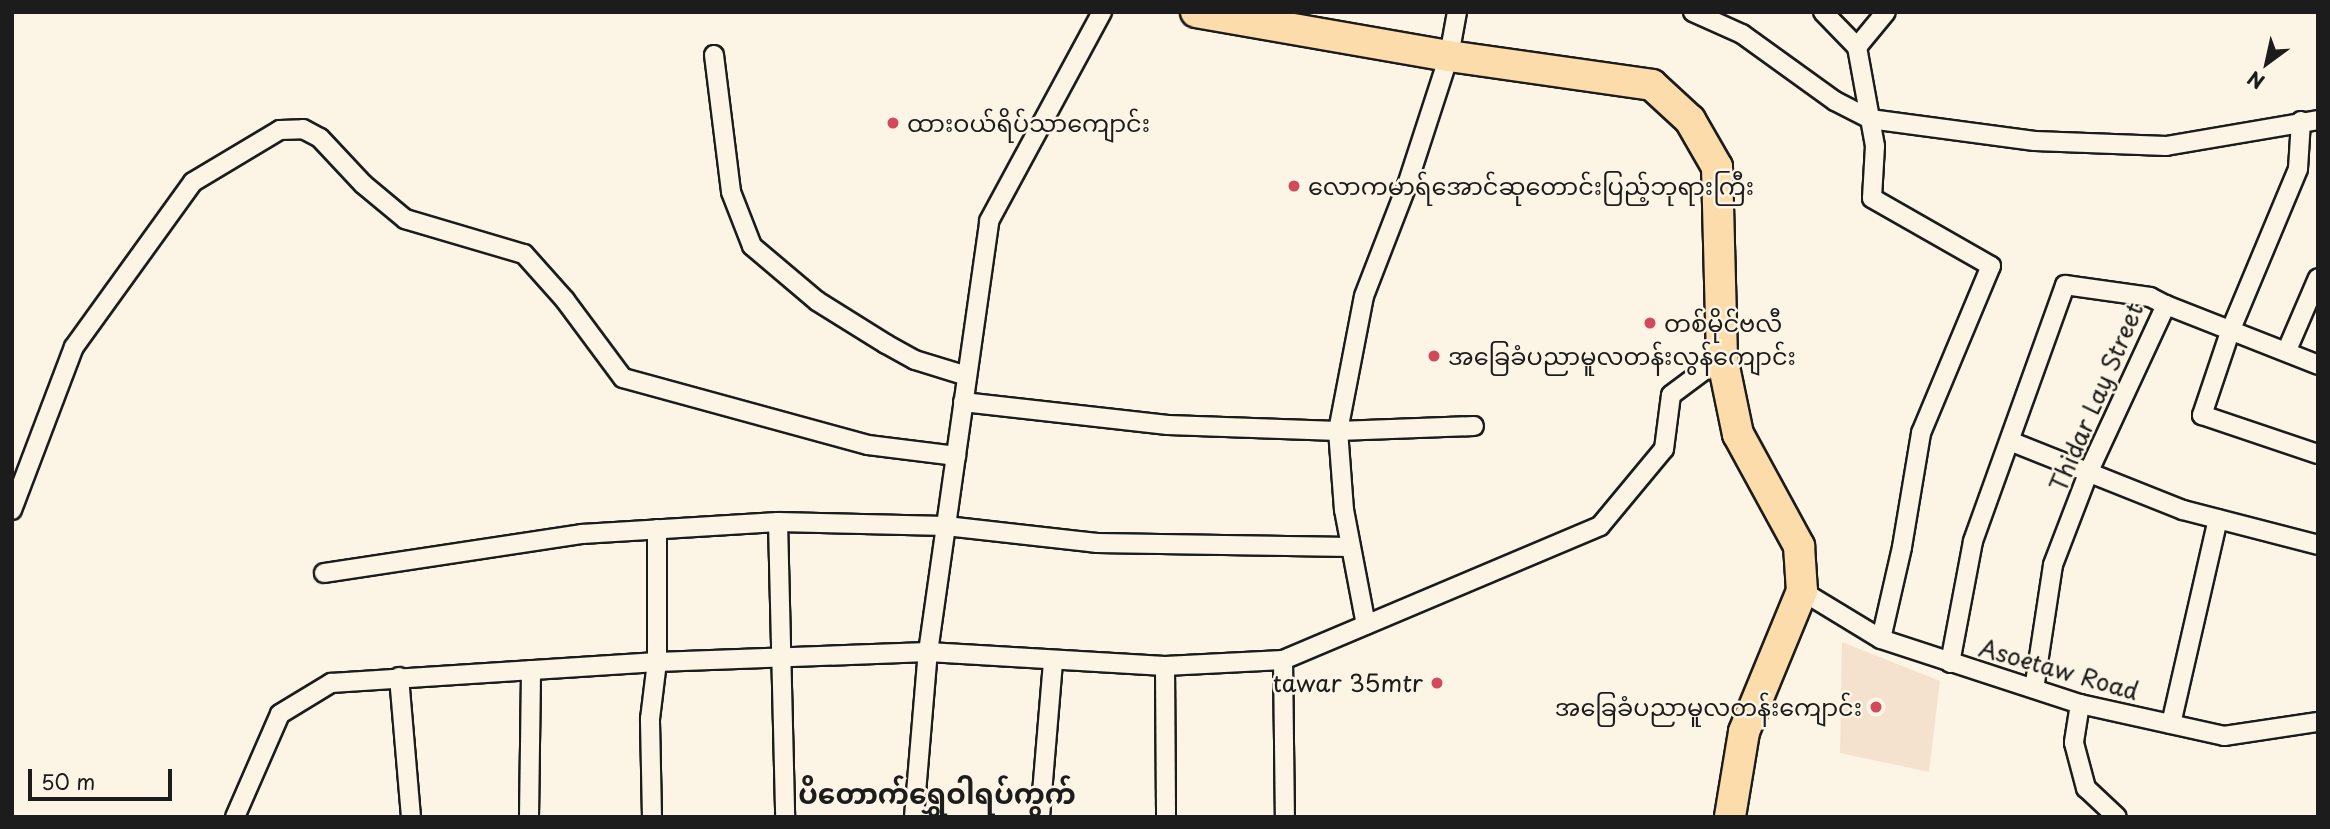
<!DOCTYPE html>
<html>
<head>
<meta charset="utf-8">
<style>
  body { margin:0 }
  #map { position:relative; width:2330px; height:829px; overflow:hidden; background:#fcf5e5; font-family:"Playpen Sans","Noto Sans Myanmar",sans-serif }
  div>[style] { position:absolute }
  .built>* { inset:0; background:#f5e2ce }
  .roads { filter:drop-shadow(2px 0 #1c1c1c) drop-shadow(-2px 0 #1c1c1c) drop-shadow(0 2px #1c1c1c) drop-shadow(0 -2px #1c1c1c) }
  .minor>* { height:18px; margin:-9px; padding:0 9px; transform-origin:9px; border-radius:9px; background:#fcf5e5 }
  .trunk>* { height:30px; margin:-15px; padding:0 15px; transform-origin:15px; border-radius:15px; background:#fddcac }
  .dots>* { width:19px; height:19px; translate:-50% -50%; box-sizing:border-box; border:4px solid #fcf5e5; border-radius:50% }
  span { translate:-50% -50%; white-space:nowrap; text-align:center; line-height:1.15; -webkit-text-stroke:5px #fcf5e5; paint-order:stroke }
  .poi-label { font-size:24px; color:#1c1c1c }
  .left { translate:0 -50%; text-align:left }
  .right { translate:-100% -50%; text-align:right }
  .street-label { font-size:24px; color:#1c1c1c }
  .quarter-label { font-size:28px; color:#1c1c1c; font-weight:700 }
  .frame { position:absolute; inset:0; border:14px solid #1c1c1c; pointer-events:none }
  .north { position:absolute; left:2232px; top:28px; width:70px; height:70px; -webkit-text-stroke:5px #fcf5e5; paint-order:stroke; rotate:213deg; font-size:19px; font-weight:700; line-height:28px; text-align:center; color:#1c1c1c }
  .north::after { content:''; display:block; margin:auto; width:24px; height:32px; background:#1c1c1c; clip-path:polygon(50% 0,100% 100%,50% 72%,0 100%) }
  .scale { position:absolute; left:28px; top:769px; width:144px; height:32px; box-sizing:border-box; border:4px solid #1c1c1c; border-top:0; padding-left:9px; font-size:21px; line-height:24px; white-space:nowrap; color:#1c1c1c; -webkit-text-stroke:5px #fcf5e5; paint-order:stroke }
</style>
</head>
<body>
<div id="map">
  <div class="built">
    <div style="clip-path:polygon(1842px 642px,1940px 681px,1929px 772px,1840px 753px)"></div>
  </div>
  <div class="roads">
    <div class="minor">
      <div style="left:1693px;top:12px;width:54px;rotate:24.2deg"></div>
      <div style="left:1742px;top:34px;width:115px;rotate:35.8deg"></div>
      <div style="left:1835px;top:101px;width:39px;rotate:27deg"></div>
      <div style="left:1870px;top:119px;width:166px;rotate:7.6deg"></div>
      <div style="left:2035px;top:141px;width:131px;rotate:2.2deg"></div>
      <div style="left:2166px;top:146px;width:154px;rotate:-9.7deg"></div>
      <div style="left:1823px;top:12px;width:49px;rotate:45.8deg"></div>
      <div style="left:714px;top:55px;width:138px;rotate:82.9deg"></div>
      <div style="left:731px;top:192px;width:58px;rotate:68.7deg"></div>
      <div style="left:752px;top:246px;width:85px;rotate:40.2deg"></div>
      <div style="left:817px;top:301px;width:81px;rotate:31.9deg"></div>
      <div style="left:886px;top:344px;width:33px;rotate:29deg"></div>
      <div style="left:915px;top:360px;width:54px;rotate:17.1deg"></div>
      <div style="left:2301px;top:121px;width:48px;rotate:93.6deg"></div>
      <div style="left:2298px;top:169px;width:173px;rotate:112.7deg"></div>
      <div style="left:2231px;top:329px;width:91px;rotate:108.6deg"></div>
      <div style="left:2202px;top:415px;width:122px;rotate:18.6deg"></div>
      <div style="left:2166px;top:305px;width:163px;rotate:21.5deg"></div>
      <div style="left:2287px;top:350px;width:78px;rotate:-66.7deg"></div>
      <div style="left:963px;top:402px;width:206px;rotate:6.4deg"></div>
      <div style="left:1168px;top:425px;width:170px;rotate:2deg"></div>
      <div style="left:1338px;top:431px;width:136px;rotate:-2.1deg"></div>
      <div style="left:2012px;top:442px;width:184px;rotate:21.7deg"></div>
      <div style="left:2183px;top:510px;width:139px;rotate:14.5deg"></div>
      <div style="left:12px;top:510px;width:174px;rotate:-69.2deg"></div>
      <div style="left:74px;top:347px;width:203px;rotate:-54.2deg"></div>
      <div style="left:193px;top:182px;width:101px;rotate:-30.9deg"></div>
      <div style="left:280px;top:130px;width:23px;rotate:-2deg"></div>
      <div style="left:303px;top:129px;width:19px;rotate:28deg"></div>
      <div style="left:320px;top:138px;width:63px;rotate:46.9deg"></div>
      <div style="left:363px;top:184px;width:55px;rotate:39.8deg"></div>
      <div style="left:405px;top:219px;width:124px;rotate:16.4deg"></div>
      <div style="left:524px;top:254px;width:62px;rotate:48.3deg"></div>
      <div style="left:565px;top:300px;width:97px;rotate:53.4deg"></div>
      <div style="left:623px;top:378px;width:254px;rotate:15.3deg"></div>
      <div style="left:868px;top:445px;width:89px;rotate:7.1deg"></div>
      <div style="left:778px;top:522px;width:295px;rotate:88.6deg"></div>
      <div style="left:324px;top:573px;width:261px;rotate:-8.6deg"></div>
      <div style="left:582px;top:534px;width:196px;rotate:-3.5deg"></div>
      <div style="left:778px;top:522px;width:168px;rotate:1.4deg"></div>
      <div style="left:946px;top:526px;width:152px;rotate:6.4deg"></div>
      <div style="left:1097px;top:543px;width:253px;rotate:0.9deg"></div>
      <div style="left:1802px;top:591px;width:92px;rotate:31.3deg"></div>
      <div style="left:1881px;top:639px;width:209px;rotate:18.1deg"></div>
      <div style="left:2080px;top:704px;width:148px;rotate:12.5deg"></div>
      <div style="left:2224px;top:736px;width:95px;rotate:-8.5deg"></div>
      <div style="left:1366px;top:625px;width:117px;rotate:-100.8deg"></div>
      <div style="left:1344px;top:510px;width:79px;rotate:-94.3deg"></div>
      <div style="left:1338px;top:431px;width:137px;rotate:-79.1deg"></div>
      <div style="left:1364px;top:296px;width:119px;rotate:-68.8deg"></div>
      <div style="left:1407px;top:185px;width:136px;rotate:-72deg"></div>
      <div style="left:1449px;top:56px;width:45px;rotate:-79.7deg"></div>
      <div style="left:1881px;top:639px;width:94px;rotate:-77.1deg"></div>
      <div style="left:1902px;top:547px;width:116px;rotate:-80.5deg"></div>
      <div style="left:1921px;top:433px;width:181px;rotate:-67.3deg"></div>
      <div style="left:1991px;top:266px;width:137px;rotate:-150.3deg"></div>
      <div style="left:1872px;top:198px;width:52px;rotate:-86.7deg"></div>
      <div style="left:1875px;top:146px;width:101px;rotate:-100.3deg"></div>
      <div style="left:1857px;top:47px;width:45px;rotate:-50.4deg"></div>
      <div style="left:1283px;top:660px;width:157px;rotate:89.3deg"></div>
      <div style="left:1950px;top:663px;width:124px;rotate:-79.3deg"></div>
      <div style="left:1973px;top:541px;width:272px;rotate:-70.2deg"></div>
      <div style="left:2065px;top:285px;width:86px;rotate:8deg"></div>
      <div style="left:2150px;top:297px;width:18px;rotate:27deg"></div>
      <div style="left:2166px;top:305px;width:183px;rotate:114.9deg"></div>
      <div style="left:2089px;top:471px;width:101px;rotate:111deg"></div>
      <div style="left:2053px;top:565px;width:125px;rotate:98.7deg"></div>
      <div style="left:1165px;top:666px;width:151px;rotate:89.6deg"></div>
      <div style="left:399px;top:677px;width:141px;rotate:85.1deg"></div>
      <div style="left:2080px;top:704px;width:39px;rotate:99deg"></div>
      <div style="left:2074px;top:743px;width:47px;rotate:75.1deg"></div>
      <div style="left:2086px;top:788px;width:42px;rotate:43.1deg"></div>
      <div style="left:2171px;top:724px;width:210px;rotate:-77.1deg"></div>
      <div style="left:235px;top:817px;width:112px;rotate:-66.4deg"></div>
      <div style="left:280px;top:714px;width:60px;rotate:-31.3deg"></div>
      <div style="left:331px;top:683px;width:327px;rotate:-3.7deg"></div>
      <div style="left:657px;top:662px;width:271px;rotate:-2.1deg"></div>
      <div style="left:928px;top:652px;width:237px;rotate:3.4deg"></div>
      <div style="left:1165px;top:666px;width:118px;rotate:-2.9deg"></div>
      <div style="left:1283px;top:660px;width:344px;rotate:-22.9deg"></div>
      <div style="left:1600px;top:526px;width:100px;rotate:-50.3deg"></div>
      <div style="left:1664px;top:449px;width:54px;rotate:-82.6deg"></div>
      <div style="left:1671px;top:395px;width:64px;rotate:-36.7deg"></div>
      <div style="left:529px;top:817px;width:147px;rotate:-89.2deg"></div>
      <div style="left:652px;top:817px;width:98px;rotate:-91.2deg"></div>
      <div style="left:650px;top:719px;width:57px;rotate:-83deg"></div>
      <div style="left:657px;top:662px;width:133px;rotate:-90deg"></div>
      <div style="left:914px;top:817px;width:166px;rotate:-85.2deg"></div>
      <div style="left:928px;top:652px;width:435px;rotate:-81.9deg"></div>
      <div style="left:989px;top:221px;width:238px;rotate:-61.6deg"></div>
      <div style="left:1040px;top:817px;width:157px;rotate:-85.2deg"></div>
    </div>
    <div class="trunk">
      <div style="left:1196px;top:12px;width:257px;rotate:9.9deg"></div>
      <div style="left:1449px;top:56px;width:205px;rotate:8.1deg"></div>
      <div style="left:1652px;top:85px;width:52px;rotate:42.6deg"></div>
      <div style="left:1690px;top:120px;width:54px;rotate:60.1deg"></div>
      <div style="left:1717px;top:167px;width:190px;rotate:88.5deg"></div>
      <div style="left:1722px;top:357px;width:79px;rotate:78.3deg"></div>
      <div style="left:1738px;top:434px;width:128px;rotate:61.4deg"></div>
      <div style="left:1799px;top:546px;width:45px;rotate:86.2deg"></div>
      <div style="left:1802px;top:591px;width:152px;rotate:112.4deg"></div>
      <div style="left:1744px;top:732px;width:86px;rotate:99.4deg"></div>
    </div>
  </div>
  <div class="dots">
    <div style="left:893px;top:123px;background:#d1495b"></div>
    <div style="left:1294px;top:186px;background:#d1495b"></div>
    <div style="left:1650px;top:323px;background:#d1495b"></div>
    <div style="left:1434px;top:356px;background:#d1495b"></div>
    <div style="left:1437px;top:683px;background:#d1495b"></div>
    <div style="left:1876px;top:707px;background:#d1495b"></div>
  </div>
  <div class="poi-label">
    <span class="left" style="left:907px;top:123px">ထားဝယ်ရိပ်သာကျောင်း</span>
    <span class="left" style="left:1308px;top:186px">လောကမာရ်အောင်ဆုတောင်းပြည့်ဘုရားကြီး</span>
    <span class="left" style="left:1664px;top:323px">တစ်မိုင်ဗလီ</span>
    <span class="left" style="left:1448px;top:356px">အခြေခံပညာမူလတန်းလွန်ကျောင်း</span>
    <span class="right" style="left:1423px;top:683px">tawar 35mtr</span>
    <span class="right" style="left:1862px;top:707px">အခြေခံပညာမူလတန်းကျောင်း</span>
  </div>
  <div class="street-label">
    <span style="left:2096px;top:397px;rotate:-67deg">Thidar Lay Street</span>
    <span style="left:2059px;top:669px;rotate:16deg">Asoetaw Road</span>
  </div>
  <div class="quarter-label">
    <span style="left:937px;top:793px">ပိတောက်ရွှေဝါရပ်ကွက်</span>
  </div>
  <div class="frame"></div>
  <div class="north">N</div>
  <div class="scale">50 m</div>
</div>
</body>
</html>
